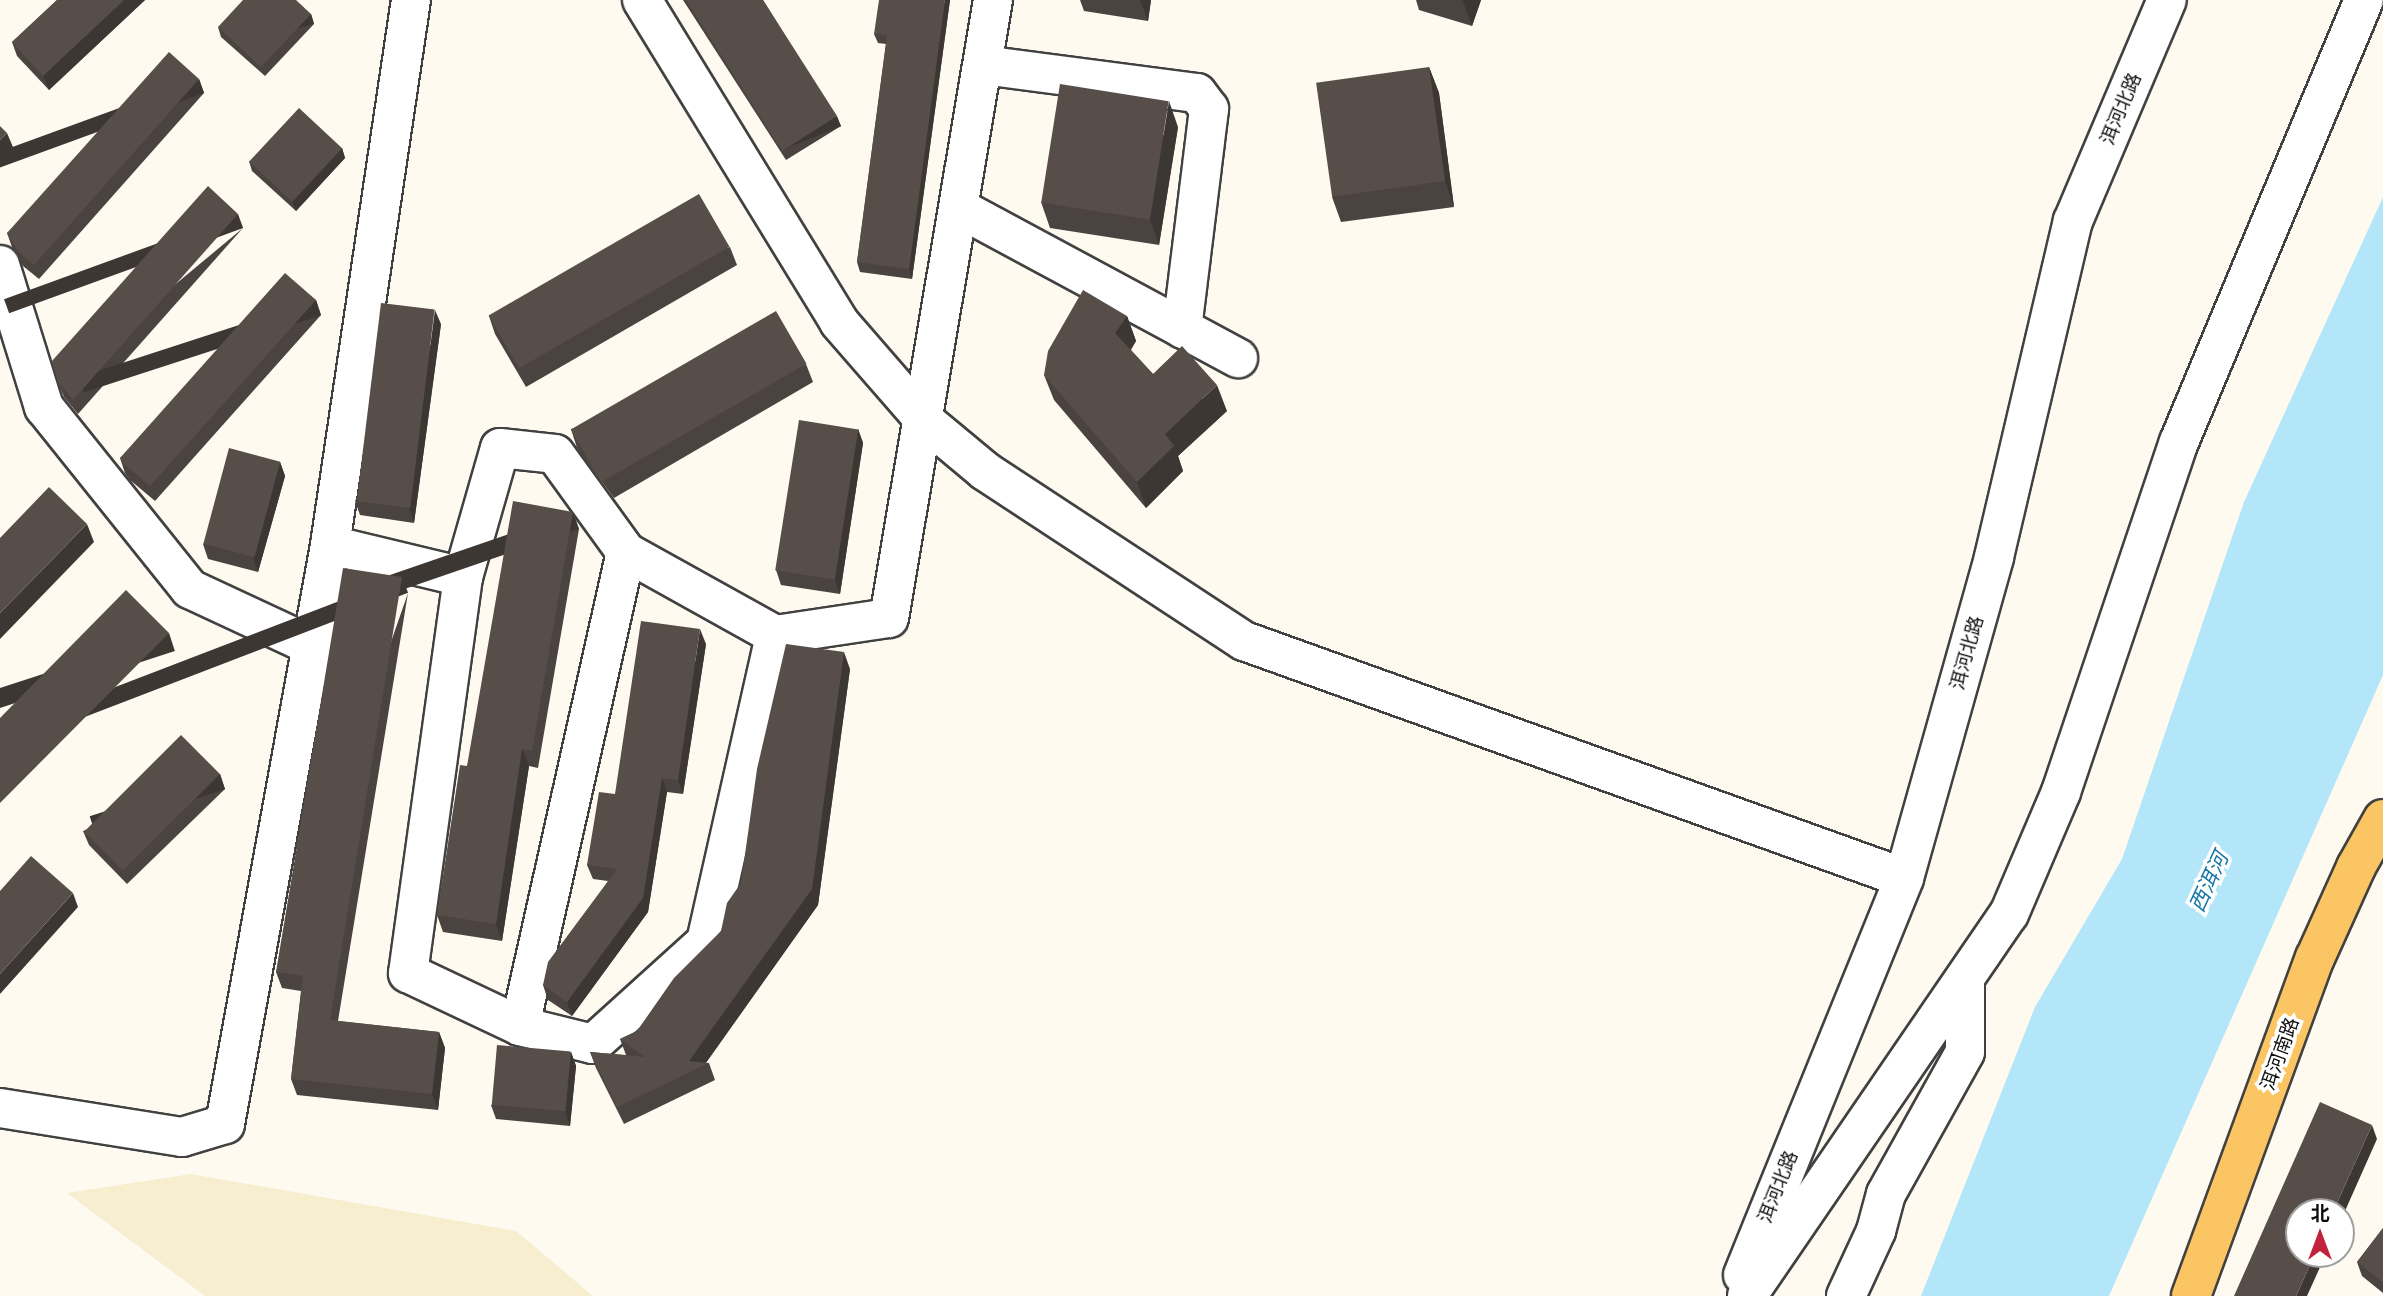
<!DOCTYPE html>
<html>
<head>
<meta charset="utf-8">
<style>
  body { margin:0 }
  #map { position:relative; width:2383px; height:1296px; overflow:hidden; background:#fffaf0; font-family:"Crimson Pro","Noto Sans SC",serif }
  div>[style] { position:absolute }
  .farmland>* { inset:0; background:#f6eecf }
  .water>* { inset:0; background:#b3e6f8 }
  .roads { filter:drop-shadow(2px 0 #414141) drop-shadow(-2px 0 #414141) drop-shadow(0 2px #414141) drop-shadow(0 -2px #414141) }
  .minor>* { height:38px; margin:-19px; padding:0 19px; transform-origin:19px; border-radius:19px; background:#fff }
  .major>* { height:38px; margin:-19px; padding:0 19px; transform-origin:19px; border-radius:19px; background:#fcc563 }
  .wall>* { inset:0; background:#4b4340 }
  .shaded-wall>* { inset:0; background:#3d3734; transform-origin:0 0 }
  .building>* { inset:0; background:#574e4a; transform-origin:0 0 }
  span { translate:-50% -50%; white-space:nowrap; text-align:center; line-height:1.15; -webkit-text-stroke:7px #fff; paint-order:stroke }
  .street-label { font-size:19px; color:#0e0e0e }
  .water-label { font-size:21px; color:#1376a5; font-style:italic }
  .north { position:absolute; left:2285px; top:1198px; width:70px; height:70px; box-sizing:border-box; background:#fff; border:2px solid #9f9f9f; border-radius:50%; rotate:0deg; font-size:19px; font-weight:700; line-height:28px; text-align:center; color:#0e0e0e }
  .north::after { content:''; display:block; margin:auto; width:24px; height:32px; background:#c3223c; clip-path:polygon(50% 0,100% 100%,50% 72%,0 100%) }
</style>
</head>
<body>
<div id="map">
  <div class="farmland">
    <div style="clip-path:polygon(191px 1174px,516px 1231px,593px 1296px,205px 1296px,67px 1193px)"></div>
  </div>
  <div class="water">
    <div style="clip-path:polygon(2383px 197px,2383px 675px,2109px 1296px,1921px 1296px,2035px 1007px,2122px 859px,2244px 502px)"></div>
  </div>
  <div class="roads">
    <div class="minor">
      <div style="left:642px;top:0;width:377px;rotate:58.5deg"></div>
      <div style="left:839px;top:322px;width:131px;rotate:49deg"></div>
      <div style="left:925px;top:421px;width:78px;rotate:39.8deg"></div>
      <div style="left:985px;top:471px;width:310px;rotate:33.3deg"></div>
      <div style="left:1244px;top:641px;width:701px;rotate:19.75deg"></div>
      <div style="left:983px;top:65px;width:216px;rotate:7.5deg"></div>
      <div style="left:1197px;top:93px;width:20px;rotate:53deg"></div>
      <div style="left:1209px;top:109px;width:221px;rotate:97deg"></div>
      <div style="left:959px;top:208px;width:317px;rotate:28.3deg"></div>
      <div style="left:0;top:265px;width:149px;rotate:72.8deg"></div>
      <div style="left:44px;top:407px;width:233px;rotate:51.3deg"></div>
      <div style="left:190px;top:589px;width:135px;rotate:25deg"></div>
      <div style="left:330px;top:545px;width:137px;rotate:13.5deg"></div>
      <div style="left:463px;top:577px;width:134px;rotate:-74deg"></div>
      <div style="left:500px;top:448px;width:55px;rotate:6.2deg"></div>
      <div style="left:555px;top:454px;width:121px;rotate:54.1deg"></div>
      <div style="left:626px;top:552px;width:171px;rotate:29.1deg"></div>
      <div style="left:775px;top:635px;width:115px;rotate:-8.5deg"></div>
      <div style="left:889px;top:618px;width:627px;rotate:-80.45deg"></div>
      <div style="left:463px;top:577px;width:400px;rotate:97.9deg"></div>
      <div style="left:408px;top:973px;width:124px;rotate:25.3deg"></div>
      <div style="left:520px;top:1026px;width:75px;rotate:13.9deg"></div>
      <div style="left:593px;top:1044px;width:152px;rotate:-42.1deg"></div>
      <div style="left:706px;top:942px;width:315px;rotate:-77.3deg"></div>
      <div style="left:520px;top:1026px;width:486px;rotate:-77.4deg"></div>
      <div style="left:0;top:1108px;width:184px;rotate:9.1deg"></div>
      <div style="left:182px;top:1137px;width:45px;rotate:-16.8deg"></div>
      <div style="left:225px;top:1124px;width:588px;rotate:-79.72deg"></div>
      <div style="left:330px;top:545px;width:551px;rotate:-81.55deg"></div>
      <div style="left:1743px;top:1275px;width:428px;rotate:-67.9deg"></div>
      <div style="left:1904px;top:878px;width:333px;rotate:-74.3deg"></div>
      <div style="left:1994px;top:557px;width:345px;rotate:-76.8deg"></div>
      <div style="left:2073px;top:221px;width:240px;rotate:-67deg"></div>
      <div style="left:1747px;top:1296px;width:463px;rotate:-55.6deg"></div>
      <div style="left:2009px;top:914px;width:133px;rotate:-66.9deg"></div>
      <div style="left:2061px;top:792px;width:369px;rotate:-71.4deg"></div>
      <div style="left:2179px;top:442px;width:479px;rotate:-67.3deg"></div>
      <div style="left:1846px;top:1296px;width:72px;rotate:-65.2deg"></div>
      <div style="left:1876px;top:1231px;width:38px;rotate:-75deg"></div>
      <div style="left:1886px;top:1194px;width:162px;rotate:-60.9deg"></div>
      <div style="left:1965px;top:1052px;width:73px;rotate:-90deg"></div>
    </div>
    <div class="major">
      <div style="left:2191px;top:1296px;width:360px;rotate:-69.9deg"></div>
      <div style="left:2315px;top:958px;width:100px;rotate:-65.7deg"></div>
      <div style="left:2356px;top:867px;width:55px;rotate:-60.6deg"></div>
    </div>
  </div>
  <div class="wall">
    <div style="clip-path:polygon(57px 0,145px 0,49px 90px,17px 56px,12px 42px)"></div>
    <div style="clip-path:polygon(683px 0,763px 0,841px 126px,786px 160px)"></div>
    <div style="clip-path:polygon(950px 0,912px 279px,860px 272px,857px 262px,886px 44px,878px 43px,874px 34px)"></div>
    <div style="clip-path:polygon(1080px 0,1151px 0,1148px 21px,1084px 11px)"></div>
    <div style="clip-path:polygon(1416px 0,1481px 0,1472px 26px,1419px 10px)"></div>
    <div style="clip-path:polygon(311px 14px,314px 24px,265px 76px,221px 37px,218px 27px)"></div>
    <div style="clip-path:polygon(1429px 67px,1439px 93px,1454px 207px,1341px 222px,1332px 197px)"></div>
    <div style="clip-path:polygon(199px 79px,204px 93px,39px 279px,23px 266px,12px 247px,7px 233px)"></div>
    <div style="clip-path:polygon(1178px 127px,1159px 245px,1050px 228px,1041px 202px)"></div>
    <div style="clip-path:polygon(342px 148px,345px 158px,296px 211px,252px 171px,249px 161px)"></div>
    <div style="clip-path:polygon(243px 228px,78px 414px,64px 397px,58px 382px)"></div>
    <div style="clip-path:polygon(730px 247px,737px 265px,526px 387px,495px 334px,489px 316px)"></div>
    <div style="clip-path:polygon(316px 300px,321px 315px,155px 501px,130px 480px,125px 473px,120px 458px)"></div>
    <div style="clip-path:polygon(1127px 316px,1136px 341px,1131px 350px,1153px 374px,1227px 411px,1178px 456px,1183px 471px,1146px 508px,1054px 400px,1044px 375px)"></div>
    <div style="clip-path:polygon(441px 324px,414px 523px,360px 515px,355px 501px)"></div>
    <div style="clip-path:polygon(806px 364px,813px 382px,614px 498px,577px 448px,571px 429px)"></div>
    <div style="clip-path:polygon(858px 429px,863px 443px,840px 594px,781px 585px,776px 570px)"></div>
    <div style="clip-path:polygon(280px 462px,285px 476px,258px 572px,208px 559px,203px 544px)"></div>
    <div style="clip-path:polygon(573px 512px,579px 529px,538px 768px,529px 766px,502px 941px,443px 932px,437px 915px,467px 766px)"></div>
    <div style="clip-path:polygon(408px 593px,338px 1021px,439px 1032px,445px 1048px,438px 1110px,297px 1095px,291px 1079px,301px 991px,282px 988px,276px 972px)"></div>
    <div style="clip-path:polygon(706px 644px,683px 794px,667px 792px,648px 912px,572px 1016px,548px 1000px,543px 985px,608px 881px,593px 879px,587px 865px,615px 794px)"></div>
    <div style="clip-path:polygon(850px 669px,818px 905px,706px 1063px,709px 1063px,715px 1080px,624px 1124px,596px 1068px,590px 1052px,626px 1055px,620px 1039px,637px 1031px,721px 931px,741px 883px)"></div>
    <div style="clip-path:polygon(220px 774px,225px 789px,127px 884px,89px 845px,83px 831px)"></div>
    <div style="clip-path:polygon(571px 1052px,576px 1066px,570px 1126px,496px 1119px,491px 1105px)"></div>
    <div style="clip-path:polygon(2383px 1228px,2383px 1293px,2362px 1276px,2357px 1262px)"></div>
  </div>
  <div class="shaded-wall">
    <div style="clip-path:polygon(124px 0,145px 0,49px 90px,43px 76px)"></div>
    <div style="clip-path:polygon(945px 0,950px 0,912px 279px,909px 269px)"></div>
    <div style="clip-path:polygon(1140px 0,1151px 0,1148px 21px)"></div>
    <div style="clip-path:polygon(1463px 0,1481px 0,1472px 26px,1463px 1px)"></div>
    <div style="left:311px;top:14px;width:10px;height:73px;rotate:73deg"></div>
    <div style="clip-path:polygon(1429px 67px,1439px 93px,1454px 207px,1445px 181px)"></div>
    <div style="left:199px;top:79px;width:15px;height:249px;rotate:70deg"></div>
    <div style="clip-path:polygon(1169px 101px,1178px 127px,1159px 245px,1150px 219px)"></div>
    <div style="left:837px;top:116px;width:11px;height:65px;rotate:68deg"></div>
    <div style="clip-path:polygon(7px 133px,13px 147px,0 160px,0 140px)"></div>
    <div style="clip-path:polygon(342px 148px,345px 158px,296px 211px,292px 201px)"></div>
    <div style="left:238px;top:214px;width:15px;height:249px;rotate:70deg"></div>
    <div style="left:316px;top:300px;width:16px;height:249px;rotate:72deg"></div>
    <div style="clip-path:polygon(435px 310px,441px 324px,414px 523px,409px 508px)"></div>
    <div style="clip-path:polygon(1127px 316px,1136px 341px,1124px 359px,1115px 333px)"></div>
    <div style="clip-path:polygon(1217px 385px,1227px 411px,1178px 456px,1183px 471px,1146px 508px,1137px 482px,1165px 434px)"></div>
    <div style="clip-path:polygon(858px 429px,863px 443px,840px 594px,835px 580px)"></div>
    <div style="clip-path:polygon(280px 462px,285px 476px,258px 572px,253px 558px)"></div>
    <div style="left:573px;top:512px;width:18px;height:242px;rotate:71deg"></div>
    <div style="clip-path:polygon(87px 524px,94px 542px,0 639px,0 613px)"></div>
    <div style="left:402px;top:577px;width:17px;height:449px;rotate:69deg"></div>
    <div style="clip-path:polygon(700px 629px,706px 644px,683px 794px,678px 780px)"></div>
    <div style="left:169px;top:633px;width:19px;height:240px;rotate:72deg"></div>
    <div style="clip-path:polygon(844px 652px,850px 669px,818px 905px,704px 1065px,689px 1061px)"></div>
    <div style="clip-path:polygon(522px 749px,529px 766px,502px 941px,496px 924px)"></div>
    <div style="left:220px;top:774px;width:16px;height:137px;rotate:72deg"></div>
    <div style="clip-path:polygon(662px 778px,667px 792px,648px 912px,572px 1016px,567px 1002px)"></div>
    <div style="clip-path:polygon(73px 893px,78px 907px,0 994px,0 974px)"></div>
    <div style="clip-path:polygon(439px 1032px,445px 1048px,438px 1110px,432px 1094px)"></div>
    <div style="clip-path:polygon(571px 1052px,576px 1066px,570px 1126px,565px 1112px)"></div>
    <div style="clip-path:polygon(2372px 1125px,2377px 1139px,2341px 1220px,2341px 1212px,2333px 1212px)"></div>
    <div style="clip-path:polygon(2315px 1254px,2326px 1254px,2307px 1296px,2296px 1296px)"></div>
  </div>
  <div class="building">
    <div style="clip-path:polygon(57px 0,124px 0,43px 76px,12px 42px)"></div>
    <div style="clip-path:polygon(243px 0,296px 0,311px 14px,261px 67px,218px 27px)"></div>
    <div style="clip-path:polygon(686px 0,763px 0,837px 116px,782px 151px)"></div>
    <div style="clip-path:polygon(879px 0,945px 0,909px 269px,857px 262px,887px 35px,874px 34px)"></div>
    <div style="clip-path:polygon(169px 52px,199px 79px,34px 265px,18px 251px,7px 233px)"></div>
    <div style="left:1429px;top:67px;width:115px;height:114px;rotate:82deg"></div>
    <div style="left:1060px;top:84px;width:110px;height:120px;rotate:9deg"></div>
    <div style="left:299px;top:108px;width:59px;height:73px;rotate:43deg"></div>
    <div style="clip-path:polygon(0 126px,7px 133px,0 140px)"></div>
    <div style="clip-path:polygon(208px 186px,238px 214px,73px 400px,58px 382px,52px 361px)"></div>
    <div style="left:699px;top:194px;width:61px;height:243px;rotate:60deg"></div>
    <div style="clip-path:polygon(285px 273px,316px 300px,150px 486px,125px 465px,120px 458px)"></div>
    <div style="clip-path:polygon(1083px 290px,1127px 316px,1115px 333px,1153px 374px,1182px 346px,1217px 385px,1165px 434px,1174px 446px,1137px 482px,1044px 375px,1048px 351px)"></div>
    <div style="left:381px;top:303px;width:54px;height:200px;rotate:7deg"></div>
    <div style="left:776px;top:311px;width:61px;height:237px;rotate:60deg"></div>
    <div style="left:799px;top:420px;width:60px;height:152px;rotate:9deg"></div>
    <div style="left:229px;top:448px;width:53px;height:99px;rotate:15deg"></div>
    <div style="clip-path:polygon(49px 487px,87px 524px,0 613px,0 538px)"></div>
    <div style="clip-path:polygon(513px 501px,573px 512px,532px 751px,522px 749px,496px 924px,437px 915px,460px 765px,467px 766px)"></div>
    <div style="clip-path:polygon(343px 568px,402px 577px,330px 1020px,439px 1032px,432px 1094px,291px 1079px,303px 976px,276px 972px)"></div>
    <div style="clip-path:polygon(126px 590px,169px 633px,0 803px,0 718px)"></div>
    <div style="clip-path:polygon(641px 621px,700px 629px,678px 780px,662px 778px,643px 898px,567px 1002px,543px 985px,548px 962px,617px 869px,587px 865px,599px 792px,615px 794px)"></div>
    <div style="clip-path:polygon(786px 644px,844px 652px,812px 889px,689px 1061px,709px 1063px,617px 1107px,590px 1052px,645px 1057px,620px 1039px,637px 1031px,674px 978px,721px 931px,727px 903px,741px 883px,757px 769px)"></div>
    <div style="left:181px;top:735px;width:55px;height:137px;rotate:45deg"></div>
    <div style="clip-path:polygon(31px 856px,73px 893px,0 974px,0 891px)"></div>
    <div style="left:497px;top:1045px;width:74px;height:60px;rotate:5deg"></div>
    <div style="clip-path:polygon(2320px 1102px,2372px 1125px,2333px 1212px,2299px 1212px,2299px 1254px,2315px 1254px,2296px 1296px,2234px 1296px)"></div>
    <div style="clip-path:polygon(2383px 1228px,2383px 1282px,2357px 1262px)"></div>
  </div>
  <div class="street-label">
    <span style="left:2121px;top:109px;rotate:-67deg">洱河北路</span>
    <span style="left:1967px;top:653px;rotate:-74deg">洱河北路</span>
    <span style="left:2280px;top:1054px;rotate:-70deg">洱河南路</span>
    <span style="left:1778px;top:1187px;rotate:-68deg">洱河北路</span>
  </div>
  <div class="water-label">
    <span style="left:2209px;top:882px;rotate:-65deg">西洱河</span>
  </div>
  <div class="north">北</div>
</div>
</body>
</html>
